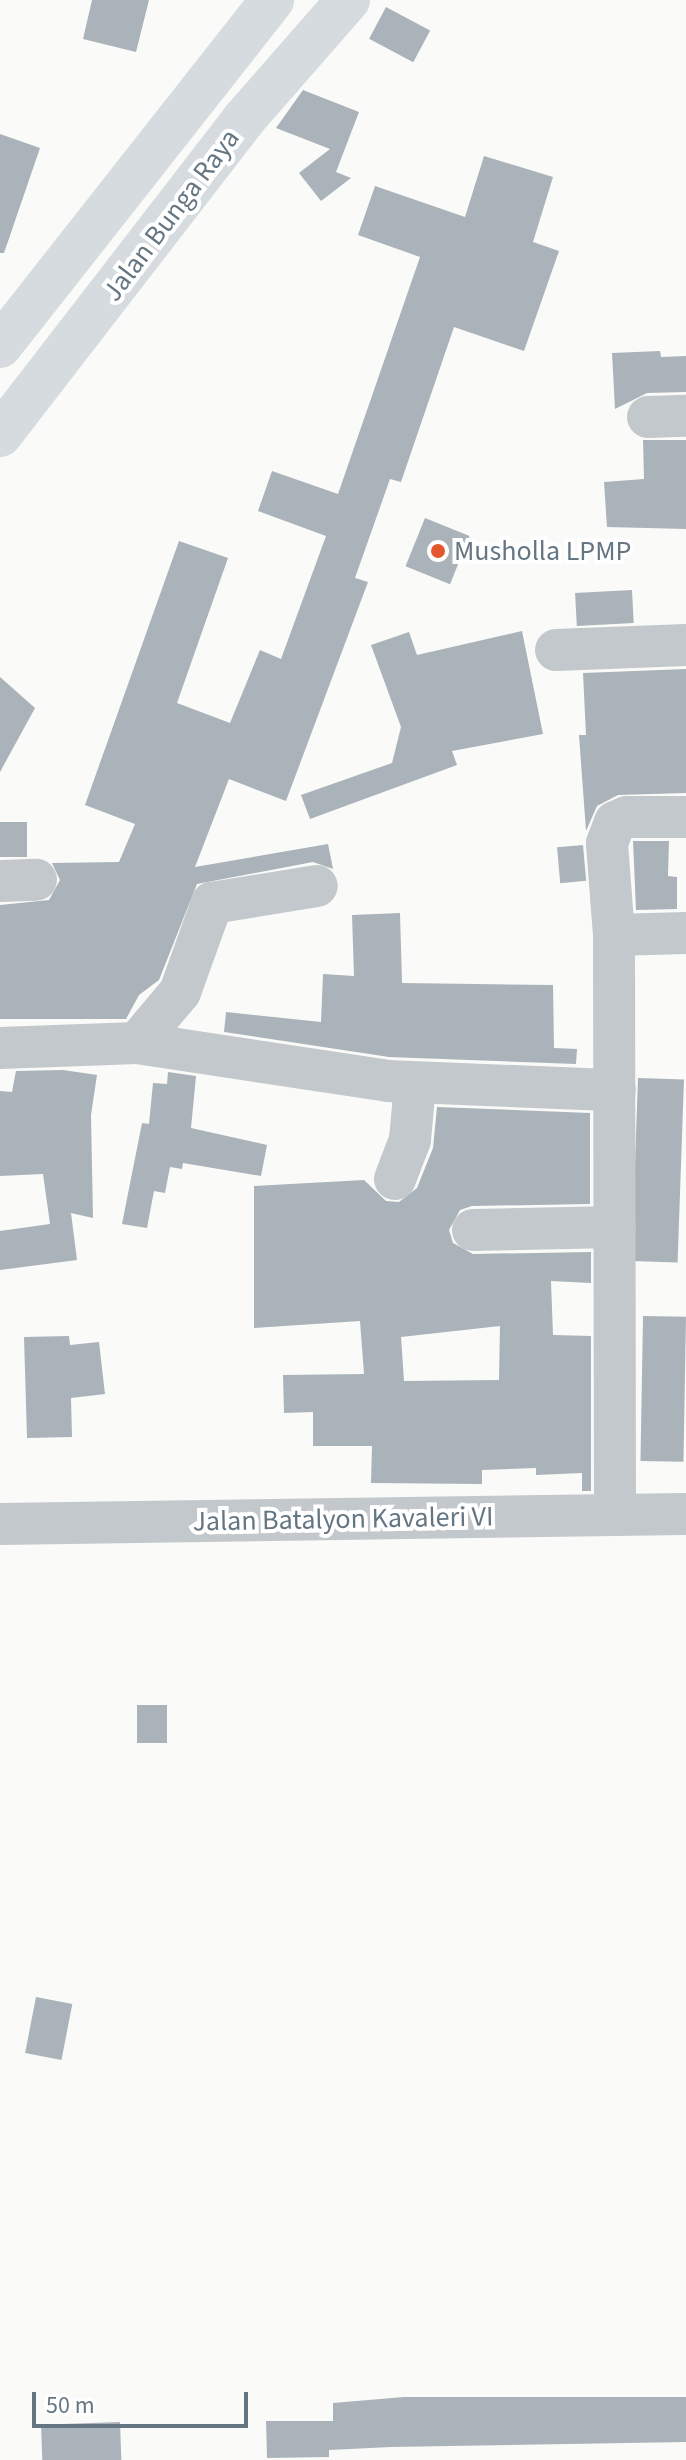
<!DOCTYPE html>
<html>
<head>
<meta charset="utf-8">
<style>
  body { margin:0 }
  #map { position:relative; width:686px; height:2460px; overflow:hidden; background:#fafaf8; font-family:"Source Sans 3",sans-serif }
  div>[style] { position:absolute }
  .building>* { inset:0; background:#aab3b9; transform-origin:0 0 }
  .minor>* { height:42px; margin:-21px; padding:0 21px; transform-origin:21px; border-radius:21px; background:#c3c8cc }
  .major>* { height:44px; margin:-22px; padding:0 22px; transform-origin:22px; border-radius:22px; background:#d6dbdf }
  .dots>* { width:22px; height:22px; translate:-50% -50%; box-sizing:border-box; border:4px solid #fff; border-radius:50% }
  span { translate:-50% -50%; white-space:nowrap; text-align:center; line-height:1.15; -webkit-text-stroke:8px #fff; paint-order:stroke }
  .street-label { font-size:28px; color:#657683 }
  .poi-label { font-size:28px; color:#657683 }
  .left { translate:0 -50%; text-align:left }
  .scale { position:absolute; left:32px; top:2392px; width:216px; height:36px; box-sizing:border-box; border:4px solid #657683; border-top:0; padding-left:10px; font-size:24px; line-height:28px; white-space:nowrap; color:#657683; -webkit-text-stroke:6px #fff; paint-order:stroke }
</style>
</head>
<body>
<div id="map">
  <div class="building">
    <div style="clip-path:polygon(92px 0,149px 0,136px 52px,83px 39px)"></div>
    <div style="left:386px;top:7px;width:50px;height:36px;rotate:28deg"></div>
    <div style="clip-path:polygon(303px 90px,359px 112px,336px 172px,351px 178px,321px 201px,299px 173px,330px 149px,276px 128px)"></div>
    <div style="clip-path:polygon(0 134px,40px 148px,4px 253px,0 253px)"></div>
    <div style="clip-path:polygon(484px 156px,553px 177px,533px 242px,559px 251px,524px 351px,454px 327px,401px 482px,390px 479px,355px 578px,368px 582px,286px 801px,229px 779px,195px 867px,328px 844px,333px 869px,313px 862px,197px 884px,159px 980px,139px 995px,126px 1019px,0 1019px,0 905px,49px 900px,60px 880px,52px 863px,119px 862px,135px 824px,85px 805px,179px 541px,228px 558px,177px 703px,230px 723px,260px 650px,281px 659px,326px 536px,258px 511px,272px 471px,338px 494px,420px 257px,358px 235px,375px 186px,465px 217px)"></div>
    <div style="clip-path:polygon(660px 351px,661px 357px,686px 356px,686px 392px,647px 393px,615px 409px,612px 353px)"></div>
    <div style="clip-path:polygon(643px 440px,686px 440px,686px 529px,607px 527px,604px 482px,644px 479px)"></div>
    <div style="left:425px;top:518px;width:48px;height:52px;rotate:22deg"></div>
    <div style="left:632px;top:590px;width:33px;height:57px;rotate:87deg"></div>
    <div style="clip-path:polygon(522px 631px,543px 734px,452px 751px,457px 765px,310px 819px,301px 795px,392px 763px,401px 727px,371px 645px,409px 632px,417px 655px)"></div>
    <div style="clip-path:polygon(686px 669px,686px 793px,618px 795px,597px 806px,586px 831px,579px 735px,586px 735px,583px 673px)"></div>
    <div style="clip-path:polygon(0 677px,35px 708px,0 772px)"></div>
    <div style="left:0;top:822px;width:27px;height:35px"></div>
    <div style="clip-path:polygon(633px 841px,669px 841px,668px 876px,677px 877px,677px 909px,636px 910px)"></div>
    <div style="left:583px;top:845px;width:36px;height:26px;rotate:85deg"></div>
    <div style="clip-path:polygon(400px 913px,402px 983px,553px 985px,554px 1048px,577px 1049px,576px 1064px,389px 1057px,224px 1032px,226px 1012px,321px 1022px,323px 974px,354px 976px,352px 915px)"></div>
    <div style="clip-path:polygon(63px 1070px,97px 1075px,91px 1115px,93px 1218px,71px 1213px,77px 1260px,0 1270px,0 1231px,50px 1224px,43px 1174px,0 1176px,0 1091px,12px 1092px,16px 1071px)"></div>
    <div style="clip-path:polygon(168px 1072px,196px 1076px,191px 1128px,267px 1145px,261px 1176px,183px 1163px,182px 1169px,170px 1167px,165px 1193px,154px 1191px,147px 1228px,122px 1224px,142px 1123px,149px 1124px,153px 1083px,167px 1084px)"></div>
    <div style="left:638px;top:1078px;width:46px;height:183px;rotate:2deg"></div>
    <div style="clip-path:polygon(evenodd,437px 1107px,590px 1113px,590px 1204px,472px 1206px,460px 1210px,449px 1230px,453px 1243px,473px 1254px,591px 1252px,591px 1283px,551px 1281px,553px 1335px,591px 1336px,591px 1491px,582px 1491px,582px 1473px,536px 1475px,536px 1468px,482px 1470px,482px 1484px,371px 1483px,372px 1446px,313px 1446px,313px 1412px,284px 1413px,283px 1375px,364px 1374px,360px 1321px,254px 1328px,254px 1186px,364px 1180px,386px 1201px,399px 1202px,417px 1188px,433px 1148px,437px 1107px,500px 1326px,499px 1380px,404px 1381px,401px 1337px,500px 1326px)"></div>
    <div style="left:643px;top:1316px;width:43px;height:145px;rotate:1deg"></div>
    <div style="clip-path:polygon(69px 1336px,70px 1345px,99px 1342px,105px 1394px,71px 1398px,72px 1437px,27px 1438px,24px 1337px)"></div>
    <div style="left:137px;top:1705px;width:30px;height:38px"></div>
    <div style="left:36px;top:1997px;width:37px;height:57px;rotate:11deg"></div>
    <div style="clip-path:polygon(404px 2397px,686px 2397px,686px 2442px,391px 2447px,329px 2450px,329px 2457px,267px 2458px,266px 2421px,333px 2421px,333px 2403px)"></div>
    <div style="left:120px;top:2422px;width:38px;height:79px;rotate:88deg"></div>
  </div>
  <div class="minor">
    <div style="left:648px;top:417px;width:38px;rotate:-2deg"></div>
    <div style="left:556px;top:650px;width:130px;rotate:-2.2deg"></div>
    <div style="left:0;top:881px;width:36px;rotate:-2deg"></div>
    <div style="left:614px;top:935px;width:72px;rotate:-1.6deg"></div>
    <div style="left:137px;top:1043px;width:67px;rotate:-49.9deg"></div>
    <div style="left:180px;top:992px;width:95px;rotate:-70.2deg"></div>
    <div style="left:212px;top:903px;width:106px;rotate:-9.2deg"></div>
    <div style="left:0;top:1048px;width:137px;rotate:-2.1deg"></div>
    <div style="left:137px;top:1043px;width:253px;rotate:8.6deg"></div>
    <div style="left:387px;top:1081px;width:228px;rotate:2.3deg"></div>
    <div style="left:395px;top:1179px;width:42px;rotate:-69deg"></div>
    <div style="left:410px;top:1140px;width:56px;rotate:-84.9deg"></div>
    <div style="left:473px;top:1230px;width:142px;rotate:-1.2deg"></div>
    <div style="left:615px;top:1515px;width:580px;rotate:-90.1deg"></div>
    <div style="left:614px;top:935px;width:92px;rotate:-94.4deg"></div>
    <div style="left:607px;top:843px;width:22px;rotate:-69deg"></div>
    <div style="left:615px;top:822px;width:13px;rotate:-23deg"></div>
    <div style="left:627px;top:817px;width:59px"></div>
    <div style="left:0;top:1524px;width:686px;rotate:-0.84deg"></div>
  </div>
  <div class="major">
    <div style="left:0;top:346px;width:440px;rotate:-51.8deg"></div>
    <div style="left:0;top:435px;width:399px;rotate:-52.3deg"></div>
    <div style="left:244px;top:119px;width:158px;rotate:-48.8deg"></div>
  </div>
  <div class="dots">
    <div style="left:438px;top:551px;background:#e4572e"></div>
  </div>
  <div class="street-label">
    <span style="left:171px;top:215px;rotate:-53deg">Jalan Bunga Raya</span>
    <span style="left:343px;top:1519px;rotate:-1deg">Jalan Batalyon Kavaleri VI</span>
  </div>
  <div class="poi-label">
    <span class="left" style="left:454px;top:551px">Musholla LPMP</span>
  </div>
  <div class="scale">50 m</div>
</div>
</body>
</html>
